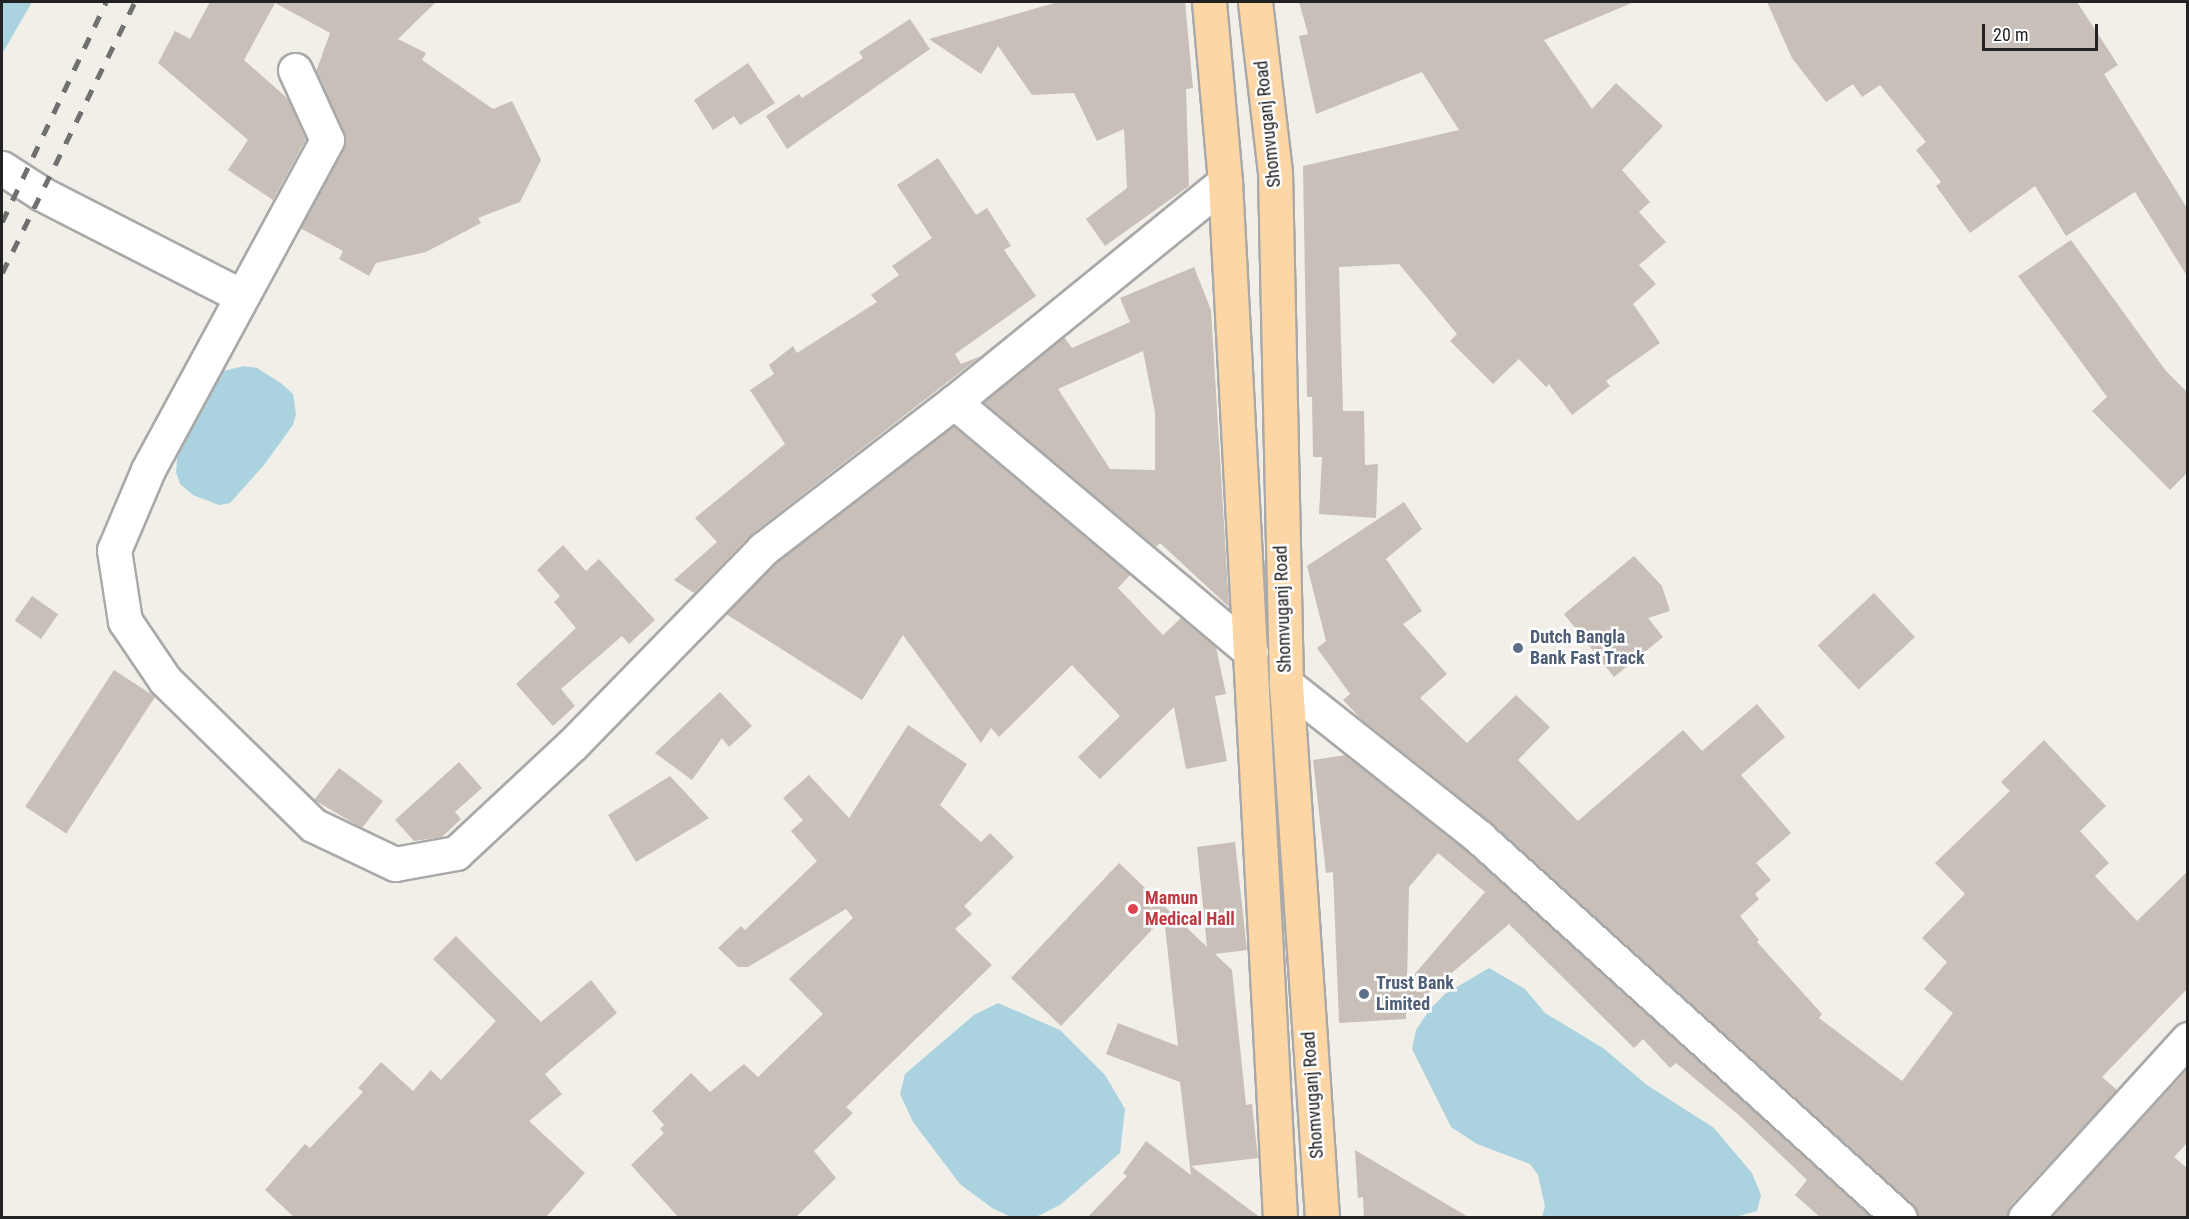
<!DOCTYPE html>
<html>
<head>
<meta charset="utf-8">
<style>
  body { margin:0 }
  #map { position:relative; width:2189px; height:1219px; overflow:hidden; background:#f2efe9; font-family:"Roboto Condensed",sans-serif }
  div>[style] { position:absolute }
  .water>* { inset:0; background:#aad3df }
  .building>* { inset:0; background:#c7bfb8; transform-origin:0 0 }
  .roads { filter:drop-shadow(2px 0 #a9a9a9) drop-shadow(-2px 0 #a9a9a9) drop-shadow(0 2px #a9a9a9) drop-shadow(0 -2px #a9a9a9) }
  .minor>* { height:33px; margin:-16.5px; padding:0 16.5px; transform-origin:16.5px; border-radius:16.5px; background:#fff }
  .major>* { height:33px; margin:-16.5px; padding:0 16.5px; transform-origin:16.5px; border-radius:16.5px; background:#fcd6a4 }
  .rail>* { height:4.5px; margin-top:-2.25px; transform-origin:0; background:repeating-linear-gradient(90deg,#707070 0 12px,transparent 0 24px) }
  .dots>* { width:16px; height:16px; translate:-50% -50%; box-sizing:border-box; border:3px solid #fff; border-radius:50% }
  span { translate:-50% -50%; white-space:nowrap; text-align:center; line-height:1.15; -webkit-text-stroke:5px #fff; paint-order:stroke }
  .street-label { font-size:18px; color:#222 }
  .service-label { font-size:18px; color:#4e5e75; font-weight:700 }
  .left { translate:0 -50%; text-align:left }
  .health-label { font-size:18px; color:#be3a42; font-weight:700 }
  .frame { position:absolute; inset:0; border:3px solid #222; pointer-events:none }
  .scale { position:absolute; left:1982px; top:24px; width:116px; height:27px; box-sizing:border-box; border:3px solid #222; border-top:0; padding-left:8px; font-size:18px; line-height:21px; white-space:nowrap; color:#222; -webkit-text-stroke:4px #fff; paint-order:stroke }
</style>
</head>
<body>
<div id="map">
  <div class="water">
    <div style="clip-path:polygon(2px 2px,32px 2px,2px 54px)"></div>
    <div style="clip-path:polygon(244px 366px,257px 368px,282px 384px,293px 394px,296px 414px,293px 425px,264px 465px,230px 503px,219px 505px,193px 495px,180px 484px,176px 472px,179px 438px,219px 372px)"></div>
    <div style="clip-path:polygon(1489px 968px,1525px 989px,1545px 1013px,1603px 1048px,1647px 1085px,1714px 1128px,1752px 1173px,1761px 1195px,1757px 1211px,1732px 1218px,1542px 1217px,1545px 1207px,1538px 1175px,1530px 1164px,1477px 1144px,1451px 1127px,1412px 1049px,1416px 1030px,1430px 1009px,1445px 994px)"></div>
    <div style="clip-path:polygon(998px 1003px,1060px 1030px,1105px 1075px,1125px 1109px,1120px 1153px,1060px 1205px,1036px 1217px,1011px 1217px,992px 1208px,960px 1184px,913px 1122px,900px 1094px,905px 1074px,974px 1015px)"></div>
  </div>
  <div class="building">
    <div style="clip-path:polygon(210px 2px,436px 2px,398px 39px,426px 53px,422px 60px,493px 109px,512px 101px,541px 160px,520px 202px,478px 218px,481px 223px,426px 252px,376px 263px,369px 276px,339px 259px,343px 251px,300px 228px,346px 141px,316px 72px,330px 33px,275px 3px,244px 60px,288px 99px,306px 139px,273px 200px,228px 170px,248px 140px,158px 63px,175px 31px,190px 39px)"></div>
    <div style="clip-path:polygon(1058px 2px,1185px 2px,1193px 88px,1186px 89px,1189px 186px,1105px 246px,1086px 219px,1127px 188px,1124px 129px,1097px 141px,1074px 93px,1032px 95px,998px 46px,981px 74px,929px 39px)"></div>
    <div style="clip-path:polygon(1299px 2px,1634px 2px,1544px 40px,1592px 109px,1616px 83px,1663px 126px,1622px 170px,1650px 202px,1639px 212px,1666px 242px,1639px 265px,1656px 284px,1633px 304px,1660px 343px,1606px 381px,1610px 386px,1572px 415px,1549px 384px,1546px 387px,1519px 359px,1493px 384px,1450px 341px,1457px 334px,1399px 264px,1339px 267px,1343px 411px,1364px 411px,1365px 465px,1378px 464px,1376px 518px,1319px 514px,1322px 457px,1313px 457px,1312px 397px,1307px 397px,1303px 166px,1459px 130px,1422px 72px,1316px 114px,1299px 36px,1308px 34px)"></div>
    <div style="clip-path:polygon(1767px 2px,2077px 2px,2118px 65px,2104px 74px,2187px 208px,2187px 276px,2135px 192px,2066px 236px,2035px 186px,1970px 233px,1936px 186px,1941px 182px,1916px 150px,1926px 142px,1880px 85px,1862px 97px,1853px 84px,1826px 102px,1792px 58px)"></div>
    <div style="clip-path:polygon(910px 19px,930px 49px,787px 149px,766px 116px,799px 94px,802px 98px,863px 58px,859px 52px)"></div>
    <div style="clip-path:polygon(748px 63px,775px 103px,740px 125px,734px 116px,713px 130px,694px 100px)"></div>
    <div style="clip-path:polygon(938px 158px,976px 215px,987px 208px,1011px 246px,1004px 250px,1036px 296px,955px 354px,961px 364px,981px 356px,752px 534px,694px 593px,674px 580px,717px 542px,695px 518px,785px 444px,750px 390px,774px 374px,769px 365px,793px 346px,797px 353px,877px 302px,871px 295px,899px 275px,892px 266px,932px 238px,897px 185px)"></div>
    <div style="clip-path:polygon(2071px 240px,2166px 371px,2187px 392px,2187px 473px,2170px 490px,2092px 411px,2107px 397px,2018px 276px)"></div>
    <div style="clip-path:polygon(evenodd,1194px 267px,1211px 310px,1229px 607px,1160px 543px,1156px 547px,983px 402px,1064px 337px,1072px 348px,1130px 322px,1120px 298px,1194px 267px,1143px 351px,1155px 412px,1155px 470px,1110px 469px,1058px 389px,1143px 351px)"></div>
    <div style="clip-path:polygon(953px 426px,1130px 575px,1118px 588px,1163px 635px,1181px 618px,1216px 647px,1226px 694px,1215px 696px,1227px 761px,1186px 769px,1174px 707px,1100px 779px,1078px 757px,1120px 716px,1072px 665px,999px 737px,991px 728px,981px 743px,903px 635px,862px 700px,726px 614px,776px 563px)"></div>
    <div style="clip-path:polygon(1404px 502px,1422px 529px,1386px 559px,1422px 611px,1403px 624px,1447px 674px,1420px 698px,1467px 743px,1516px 695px,1550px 727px,1518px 760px,1578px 821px,1683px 730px,1702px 751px,1757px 704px,1785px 737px,1741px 775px,1791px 833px,1756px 863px,1771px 880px,1755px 894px,1759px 899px,1740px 916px,1759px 940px,1757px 942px,1822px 1014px,1819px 1018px,1902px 1081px,1953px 1013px,1924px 989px,1947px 962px,1922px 938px,1965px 894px,1935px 863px,2010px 791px,2001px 782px,2044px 740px,2106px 806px,2080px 831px,2109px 863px,2095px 876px,2137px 921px,2187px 872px,2187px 989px,2102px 1077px,2117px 1090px,2011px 1205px,2007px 1218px,1918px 1218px,1913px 1204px,1493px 824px,1360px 718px,1343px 700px,1350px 694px,1317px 648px,1326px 641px,1307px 566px)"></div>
    <div style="clip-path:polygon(563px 545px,586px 571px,599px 559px,655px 620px,629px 644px,622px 636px,561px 689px,575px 706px,553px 726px,516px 684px,576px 628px,554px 602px,560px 596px,537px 570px)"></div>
    <div style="clip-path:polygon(1634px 556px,1662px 586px,1670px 611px,1648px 618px,1663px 637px,1614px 677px,1564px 614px)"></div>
    <div style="left:1874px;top:593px;width:60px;height:77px;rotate:47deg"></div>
    <div style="left:32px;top:596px;width:32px;height:30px;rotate:35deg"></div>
    <div style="left:114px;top:670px;width:49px;height:163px;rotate:33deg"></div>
    <div style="clip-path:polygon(720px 692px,752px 726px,729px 747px,722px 738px,692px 780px,655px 753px)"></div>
    <div style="clip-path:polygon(908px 725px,967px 764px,940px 805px,981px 842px,990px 833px,1014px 857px,964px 906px,972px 914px,955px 929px,992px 965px,846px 1107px,853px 1113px,814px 1151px,836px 1178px,795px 1218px,679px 1218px,631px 1165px,664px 1133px,660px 1129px,664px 1125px,652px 1111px,691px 1073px,710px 1092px,744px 1064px,758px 1077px,823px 1014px,789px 979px,853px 918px,846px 909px,748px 967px,738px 967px,718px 948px,741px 926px,745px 930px,817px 861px,791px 831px,803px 820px,783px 798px,809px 775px,849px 818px)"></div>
    <div style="clip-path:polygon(evenodd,1346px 755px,1468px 852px,1872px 1218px,1821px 1218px,1795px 1195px,1807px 1180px,1741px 1117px,1676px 1063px,1670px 1068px,1643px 1039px,1634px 1048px,1509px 924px,1406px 1012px,1406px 1019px,1339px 1023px,1333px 872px,1326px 873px,1313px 760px,1346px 755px,1438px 853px,1485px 892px,1407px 983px,1409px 887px,1438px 853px)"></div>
    <div style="clip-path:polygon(459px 762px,482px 788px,455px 812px,461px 819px,442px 837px,414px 841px,395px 820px)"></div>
    <div style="clip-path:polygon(339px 768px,383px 801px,362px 828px,314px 800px)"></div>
    <div style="clip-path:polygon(670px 776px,709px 818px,636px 862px,608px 815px)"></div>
    <div style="clip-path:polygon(1235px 842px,1247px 950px,1215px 954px,1232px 970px,1246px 1105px,1252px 1104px,1258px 1158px,1191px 1166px,1261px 1218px,1087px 1218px,1127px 1176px,1123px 1173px,1146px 1141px,1191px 1175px,1180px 1082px,1106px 1054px,1118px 1023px,1178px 1046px,1164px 917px,1061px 1026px,1011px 978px,1119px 863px,1207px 947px,1197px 847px)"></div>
    <div style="clip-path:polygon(456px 936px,541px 1022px,591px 980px,617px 1013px,545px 1074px,562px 1094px,529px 1121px,585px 1173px,545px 1218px,295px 1218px,265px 1190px,305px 1144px,310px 1148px,363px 1092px,358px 1088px,381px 1062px,413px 1091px,431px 1070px,441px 1080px,496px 1021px,433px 959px)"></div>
    <div style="clip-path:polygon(2187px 1070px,2187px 1143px,2174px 1157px,2187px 1168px,2187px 1218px,2051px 1218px)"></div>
    <div style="clip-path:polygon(1355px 1150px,1470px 1218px,1364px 1218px,1363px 1197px,1358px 1198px)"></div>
  </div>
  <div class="roads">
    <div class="minor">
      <div style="left:295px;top:70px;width:77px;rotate:65.4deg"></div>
      <div style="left:327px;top:140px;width:375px;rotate:118.5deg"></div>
      <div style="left:148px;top:470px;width:87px;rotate:113deg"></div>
      <div style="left:114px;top:550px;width:72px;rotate:81.2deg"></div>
      <div style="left:125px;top:621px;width:71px;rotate:55.9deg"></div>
      <div style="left:165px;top:680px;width:207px;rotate:44.4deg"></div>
      <div style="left:313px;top:825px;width:91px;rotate:25.4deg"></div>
      <div style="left:395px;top:864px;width:62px;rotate:-10.2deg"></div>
      <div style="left:456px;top:853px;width:160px;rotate:-43deg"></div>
      <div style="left:573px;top:744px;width:272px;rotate:-45.7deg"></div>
      <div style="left:763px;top:549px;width:241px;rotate:-37.6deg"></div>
      <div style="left:954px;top:402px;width:349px;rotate:-39.1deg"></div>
      <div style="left:2px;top:168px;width:48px;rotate:33deg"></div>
      <div style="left:42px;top:194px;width:224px;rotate:27.1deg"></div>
      <div style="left:954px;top:402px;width:388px;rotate:40.1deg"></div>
      <div style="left:1286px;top:684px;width:248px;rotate:38.4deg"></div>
      <div style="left:1480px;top:838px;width:566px;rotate:42.14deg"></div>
      <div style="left:2025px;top:1218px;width:242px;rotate:-47.7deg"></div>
    </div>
    <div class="major">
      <div style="left:1209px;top:2px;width:181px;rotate:84.9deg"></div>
      <div style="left:1225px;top:182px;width:1037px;rotate:86.96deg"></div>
      <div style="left:1255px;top:2px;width:171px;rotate:83.3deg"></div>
      <div style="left:1275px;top:172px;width:512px;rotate:88.77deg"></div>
      <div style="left:1286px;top:684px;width:535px;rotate:86.14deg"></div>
    </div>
  </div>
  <div class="rail">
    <div style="left:2px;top:222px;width:243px;rotate:-64.7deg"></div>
    <div style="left:2px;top:273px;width:302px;rotate:-63.9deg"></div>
  </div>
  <div class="dots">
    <div style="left:1518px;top:648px;background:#5c6f8a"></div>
    <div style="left:1133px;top:909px;background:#e0444e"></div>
    <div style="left:1364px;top:994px;background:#5c6f8a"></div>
  </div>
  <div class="street-label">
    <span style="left:1268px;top:124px;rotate:-96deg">Shomvuganj Road</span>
    <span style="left:1283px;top:609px;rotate:-92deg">Shomvuganj Road</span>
    <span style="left:1313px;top:1095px;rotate:-94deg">Shomvuganj Road</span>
  </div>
  <div class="service-label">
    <span class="left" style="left:1530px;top:648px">Dutch Bangla<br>Bank Fast Track</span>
    <span class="left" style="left:1376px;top:994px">Trust Bank<br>Limited</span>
  </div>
  <div class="health-label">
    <span class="left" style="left:1145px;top:909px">Mamun<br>Medical Hall</span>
  </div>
  <div class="frame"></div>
  <div class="scale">20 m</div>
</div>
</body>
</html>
